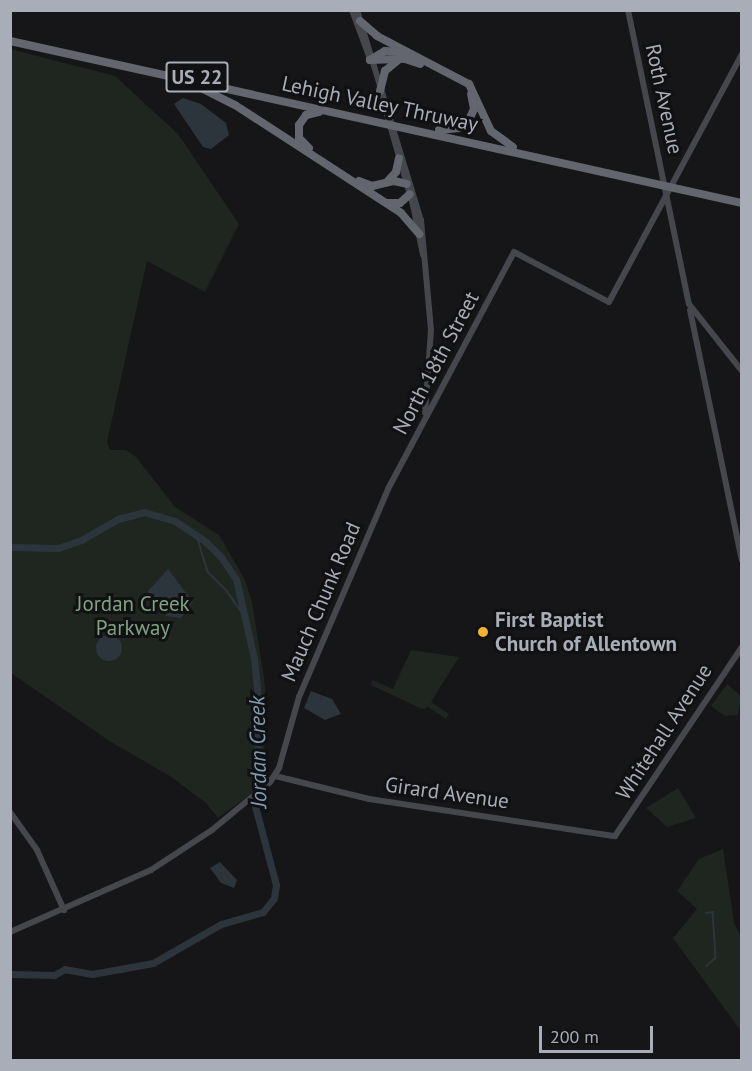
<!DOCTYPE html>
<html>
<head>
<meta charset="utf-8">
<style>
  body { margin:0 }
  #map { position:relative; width:752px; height:1071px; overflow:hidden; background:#161618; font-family:"PT Sans",sans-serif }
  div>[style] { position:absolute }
  .green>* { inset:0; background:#1e261f }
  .water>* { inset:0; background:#2c353c }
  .round { border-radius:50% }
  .stream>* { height:1.5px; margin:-0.75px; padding:0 0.75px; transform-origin:0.75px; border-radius:0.75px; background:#2c353c }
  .river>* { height:7px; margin:-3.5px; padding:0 3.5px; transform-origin:3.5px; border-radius:3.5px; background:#2c353c }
  .secondary>* { height:6px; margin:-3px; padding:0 3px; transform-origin:3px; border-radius:3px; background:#45474d }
  .highway>* { height:8px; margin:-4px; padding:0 4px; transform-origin:4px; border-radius:4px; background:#63666e }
  .dots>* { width:16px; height:16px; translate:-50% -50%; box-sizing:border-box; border:3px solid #111113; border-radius:50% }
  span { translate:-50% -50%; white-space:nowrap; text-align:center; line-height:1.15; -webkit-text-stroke:6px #111113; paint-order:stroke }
  .shield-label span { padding:2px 4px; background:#111113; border:2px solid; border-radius:4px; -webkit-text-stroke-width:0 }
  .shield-label { font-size:20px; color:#a8adb8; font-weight:700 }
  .street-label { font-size:21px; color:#a8adb8 }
  .park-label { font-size:21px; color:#7fa381 }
  .poi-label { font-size:21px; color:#a8adb8; font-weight:700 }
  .left { translate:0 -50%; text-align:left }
  .water-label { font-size:22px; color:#7f9bb3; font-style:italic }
  .frame { position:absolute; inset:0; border:12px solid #a8adb8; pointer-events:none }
  .scale { position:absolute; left:539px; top:1026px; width:114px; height:27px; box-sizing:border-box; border:3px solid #a8adb8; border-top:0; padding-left:8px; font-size:18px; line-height:21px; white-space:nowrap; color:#a8adb8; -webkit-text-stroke:4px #111113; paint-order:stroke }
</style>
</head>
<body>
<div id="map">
  <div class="green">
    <div style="clip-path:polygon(10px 49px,115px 76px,178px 134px,239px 224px,205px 292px,147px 261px,107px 442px,110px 450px,126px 450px,136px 457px,175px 507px,219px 535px,245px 580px,252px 602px,265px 685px,264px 784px,218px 818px,206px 803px,170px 776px,111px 742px,11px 673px)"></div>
    <div style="clip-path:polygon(411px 650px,459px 657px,431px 702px,449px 714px,446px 719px,428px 707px,422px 709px,371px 685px,372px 680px,393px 689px)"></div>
    <div style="clip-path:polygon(727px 684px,741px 696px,738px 715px,725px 716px,711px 706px)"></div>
    <div style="clip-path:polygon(678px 788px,696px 818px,667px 827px,646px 808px)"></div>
    <div style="clip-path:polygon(723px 849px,734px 923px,741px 937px,741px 1031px,673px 938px,697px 909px,677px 891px,699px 859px)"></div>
  </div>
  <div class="water">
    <div style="clip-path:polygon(183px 98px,201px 104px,226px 123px,229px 135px,211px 149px,203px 147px,174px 104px)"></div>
    <div style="clip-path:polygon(168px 569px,193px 602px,181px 618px,166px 616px,162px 602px,149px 599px,148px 591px)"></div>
    <div class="round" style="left:96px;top:635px;width:26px;height:26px"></div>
    <div style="clip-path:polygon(311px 691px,332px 699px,341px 714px,325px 720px,304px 708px)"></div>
    <div style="clip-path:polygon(220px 862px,237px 880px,234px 888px,221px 883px,210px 868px)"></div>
  </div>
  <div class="stream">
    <div style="left:197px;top:536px;width:38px;rotate:73deg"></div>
    <div style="left:208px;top:572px;width:27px;rotate:45deg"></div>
    <div style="left:227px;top:591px;width:35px;rotate:55deg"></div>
    <div style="left:706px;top:913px;width:7px;rotate:-8deg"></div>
    <div style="left:713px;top:912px;width:46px;rotate:86.3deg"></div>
    <div style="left:716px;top:958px;width:12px;rotate:138deg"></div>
  </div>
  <div class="river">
    <div style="left:10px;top:547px;width:48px;rotate:1.2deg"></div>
    <div style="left:58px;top:548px;width:24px;rotate:-19deg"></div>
    <div style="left:81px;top:540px;width:43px;rotate:-29.6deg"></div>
    <div style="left:118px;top:519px;width:27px;rotate:-15deg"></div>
    <div style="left:144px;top:512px;width:32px;rotate:16deg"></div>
    <div style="left:175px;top:521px;width:37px;rotate:34deg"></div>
    <div style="left:206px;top:542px;width:21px;rotate:45deg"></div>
    <div style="left:221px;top:557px;width:27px;rotate:56deg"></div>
    <div style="left:236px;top:579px;width:81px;rotate:77.2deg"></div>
    <div style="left:254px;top:658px;width:50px;rotate:84.3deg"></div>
    <div style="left:259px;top:708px;width:98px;rotate:92.3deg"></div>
    <div style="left:255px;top:806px;width:82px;rotate:75.1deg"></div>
    <div style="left:276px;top:885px;width:13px;rotate:99deg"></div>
    <div style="left:274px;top:898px;width:18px;rotate:128deg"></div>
    <div style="left:263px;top:912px;width:44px;rotate:164.1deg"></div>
    <div style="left:221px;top:924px;width:78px;rotate:150.2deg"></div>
    <div style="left:153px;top:963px;width:62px;rotate:169.8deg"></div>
    <div style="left:92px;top:974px;width:27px;rotate:-170deg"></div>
    <div style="left:65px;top:969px;width:13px;rotate:151deg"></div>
    <div style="left:54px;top:975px;width:44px;rotate:-178.7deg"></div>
  </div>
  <div class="secondary">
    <div style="left:352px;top:10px;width:52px;rotate:69.8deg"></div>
    <div style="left:357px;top:10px;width:220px;rotate:73.1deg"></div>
    <div style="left:421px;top:220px;width:110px;rotate:84.8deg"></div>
    <div style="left:431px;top:330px;width:83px;rotate:94.1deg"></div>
    <div style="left:628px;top:10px;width:300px;rotate:78.3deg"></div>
    <div style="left:689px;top:304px;width:85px;rotate:51.7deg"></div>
    <div style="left:381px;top:94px;width:116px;rotate:73.9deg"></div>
    <div style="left:413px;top:205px;width:51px;rotate:78.7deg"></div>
    <div style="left:690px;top:310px;width:255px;rotate:78.3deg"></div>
    <div style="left:275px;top:776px;width:97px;rotate:13.7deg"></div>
    <div style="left:369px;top:799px;width:249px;rotate:8.6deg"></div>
    <div style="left:615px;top:836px;width:228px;rotate:-56.1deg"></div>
    <div style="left:10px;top:812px;width:47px;rotate:54.6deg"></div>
    <div style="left:37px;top:850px;width:66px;rotate:65.8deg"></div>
    <div style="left:10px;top:932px;width:154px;rotate:-23.7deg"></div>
    <div style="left:151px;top:870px;width:73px;rotate:-33.3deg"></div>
    <div style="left:212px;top:830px;width:75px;rotate:-39.6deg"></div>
    <div style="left:270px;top:782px;width:17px;rotate:-57deg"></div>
    <div style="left:279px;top:768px;width:74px;rotate:-74.3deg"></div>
    <div style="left:299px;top:697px;width:226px;rotate:-66.8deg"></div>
    <div style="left:388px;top:489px;width:268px;rotate:-62deg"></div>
    <div style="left:514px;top:252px;width:107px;rotate:27.8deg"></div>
    <div style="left:609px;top:302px;width:281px;rotate:-61.8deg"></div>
  </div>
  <div class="highway">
    <div style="left:360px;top:21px;width:23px;rotate:41deg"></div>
    <div style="left:377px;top:36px;width:104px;rotate:27.6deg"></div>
    <div style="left:469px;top:84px;width:52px;rotate:64.9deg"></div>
    <div style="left:491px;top:131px;width:27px;rotate:36deg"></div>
    <div style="left:10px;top:41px;width:750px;rotate:12.48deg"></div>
    <div style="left:370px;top:60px;width:35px;rotate:-2deg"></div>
    <div style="left:405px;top:59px;width:16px;rotate:18deg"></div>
    <div style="left:370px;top:60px;width:17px;rotate:-31deg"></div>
    <div style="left:385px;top:51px;width:19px;rotate:3deg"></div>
    <div style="left:197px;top:86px;width:42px;rotate:26.6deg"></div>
    <div style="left:235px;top:105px;width:198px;rotate:33deg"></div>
    <div style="left:401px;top:213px;width:28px;rotate:49deg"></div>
    <div style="left:380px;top:91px;width:21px;rotate:-76deg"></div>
    <div style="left:385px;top:71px;width:17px;rotate:-40deg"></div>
    <div style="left:439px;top:130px;width:20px;rotate:-6deg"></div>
    <div style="left:459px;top:128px;width:11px;rotate:-34deg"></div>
    <div style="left:468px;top:122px;width:14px;rotate:-65deg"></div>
    <div style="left:474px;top:109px;width:15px;rotate:-101deg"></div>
    <div style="left:309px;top:148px;width:14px;rotate:-135deg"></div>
    <div style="left:299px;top:138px;width:13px;rotate:-90deg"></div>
    <div style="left:299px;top:125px;width:12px;rotate:-55deg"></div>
    <div style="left:306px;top:115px;width:13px;rotate:-13deg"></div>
    <div style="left:359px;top:181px;width:14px;rotate:21deg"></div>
    <div style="left:372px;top:186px;width:23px;rotate:-13deg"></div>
    <div style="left:394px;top:181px;width:13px;rotate:13deg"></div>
    <div style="left:387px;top:182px;width:13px;rotate:-48deg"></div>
    <div style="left:396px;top:172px;width:14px;rotate:-78deg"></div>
    <div style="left:387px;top:203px;width:13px"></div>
    <div style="left:400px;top:203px;width:13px;rotate:-42deg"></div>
  </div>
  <div class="dots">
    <div style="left:483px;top:632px;background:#f2b134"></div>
  </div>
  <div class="shield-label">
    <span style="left:197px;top:77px">US 22</span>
  </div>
  <div class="street-label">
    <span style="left:664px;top:99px;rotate:78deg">Roth Avenue</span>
    <span style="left:380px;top:104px;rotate:12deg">Lehigh Valley Thruway</span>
    <span style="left:436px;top:363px;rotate:-62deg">North 18th Street</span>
    <span style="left:321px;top:602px;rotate:-67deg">Mauch Chunk Road</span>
    <span style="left:664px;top:732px;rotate:-57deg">Whitehall Avenue</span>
    <span style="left:447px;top:793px;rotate:8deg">Girard Avenue</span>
  </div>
  <div class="park-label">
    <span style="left:133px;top:616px">Jordan Creek<br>Parkway</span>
  </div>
  <div class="poi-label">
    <span class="left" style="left:495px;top:632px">First Baptist<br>Church of Allentown</span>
  </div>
  <div class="water-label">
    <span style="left:258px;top:752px;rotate:-91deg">Jordan Creek</span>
  </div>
  <div class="frame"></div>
  <div class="scale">200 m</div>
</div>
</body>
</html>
